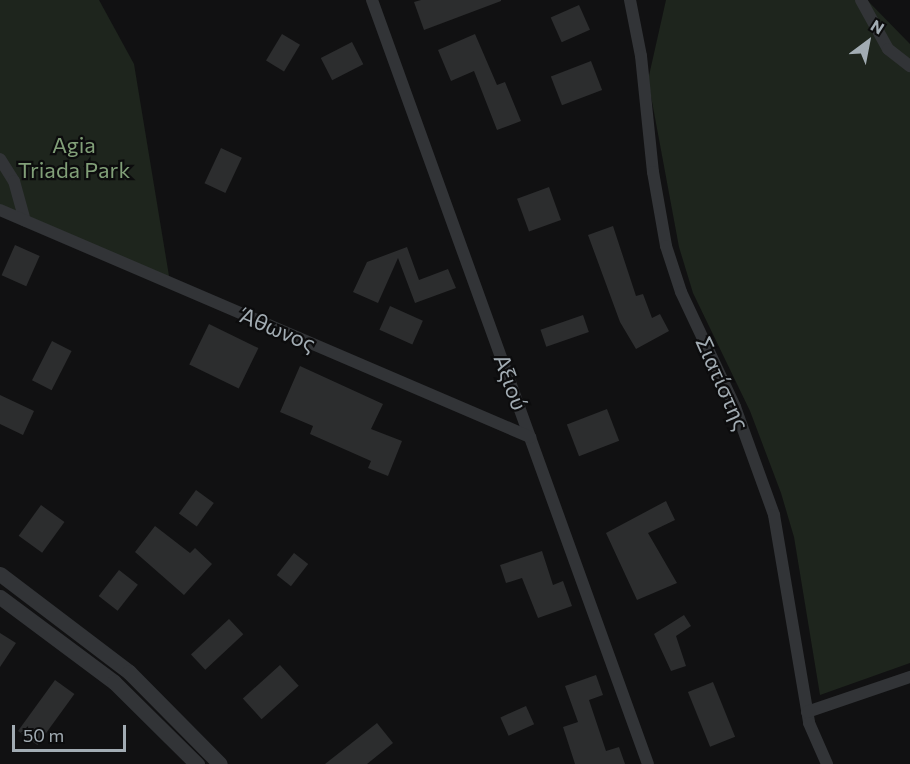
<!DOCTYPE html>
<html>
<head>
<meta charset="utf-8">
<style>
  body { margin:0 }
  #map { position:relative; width:910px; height:764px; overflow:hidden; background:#111112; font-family:Commissioner,sans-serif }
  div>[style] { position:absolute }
  .green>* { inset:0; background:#1e251d }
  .building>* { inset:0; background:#2c2d2e; transform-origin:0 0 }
  .minor>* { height:12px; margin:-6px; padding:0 6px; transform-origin:6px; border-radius:6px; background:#323437 }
  .tertiary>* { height:15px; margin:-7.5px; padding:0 7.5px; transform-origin:7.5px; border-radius:7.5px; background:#323437 }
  span { translate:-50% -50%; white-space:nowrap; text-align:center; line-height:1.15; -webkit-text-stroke:4.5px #0c0c0d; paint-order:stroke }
  .park-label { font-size:22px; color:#819f78 }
  .street-label { font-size:22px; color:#a2acb3 }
  .north { position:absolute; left:838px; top:12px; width:60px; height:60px; -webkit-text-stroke:4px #0c0c0d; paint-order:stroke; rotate:32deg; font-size:16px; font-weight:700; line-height:24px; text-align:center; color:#a2acb3 }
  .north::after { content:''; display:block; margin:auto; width:21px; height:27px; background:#a2acb3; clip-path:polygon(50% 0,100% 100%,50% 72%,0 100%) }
  .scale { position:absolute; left:12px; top:725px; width:114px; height:27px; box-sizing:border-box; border:3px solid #a2acb3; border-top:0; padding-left:8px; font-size:18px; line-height:21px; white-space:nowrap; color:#a2acb3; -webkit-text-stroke:4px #0c0c0d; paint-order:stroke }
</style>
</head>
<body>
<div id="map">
  <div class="green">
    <div style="clip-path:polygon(0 0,99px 0,134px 64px,170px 282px,0 210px)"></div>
    <div style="clip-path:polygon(666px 0,867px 0,910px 44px,910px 663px,820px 695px,794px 537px,781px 493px,750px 411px,693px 293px,679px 247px,648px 80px)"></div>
  </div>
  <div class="building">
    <div style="clip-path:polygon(421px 0,501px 0,501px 1px,424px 30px,414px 2px)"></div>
    <div style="left:579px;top:5px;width:27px;height:31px;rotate:66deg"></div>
    <div style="left:282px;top:34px;width:21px;height:31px;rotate:31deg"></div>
    <div style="clip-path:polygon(475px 34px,497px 85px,505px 82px,521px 121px,497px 130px,474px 71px,451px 81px,438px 50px)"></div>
    <div style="left:352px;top:42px;width:25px;height:35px;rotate:63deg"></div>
    <div style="left:591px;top:61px;width:31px;height:43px;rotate:69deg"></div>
    <div style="left:221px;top:148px;width:23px;height:39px;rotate:25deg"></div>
    <div style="left:549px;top:187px;width:35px;height:34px;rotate:70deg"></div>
    <div style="clip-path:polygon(613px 226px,636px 296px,643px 294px,652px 318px,660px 314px,669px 331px,636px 349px,620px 322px,588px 235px)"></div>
    <div style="left:15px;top:245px;width:27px;height:33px;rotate:24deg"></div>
    <div style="clip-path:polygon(407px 247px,419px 280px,448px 269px,456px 288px,415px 303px,398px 258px,378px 303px,353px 292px,367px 262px)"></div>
    <div style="left:390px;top:306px;width:36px;height:26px;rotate:24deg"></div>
    <div style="left:583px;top:315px;width:18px;height:45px;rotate:71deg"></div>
    <div style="left:209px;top:324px;width:55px;height:45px;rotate:26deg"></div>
    <div style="left:52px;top:341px;width:22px;height:44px;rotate:27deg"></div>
    <div style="clip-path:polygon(300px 366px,383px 404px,371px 429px,402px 441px,388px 476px,368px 468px,371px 461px,310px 434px,313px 426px,280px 412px)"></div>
    <div style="clip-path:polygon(0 395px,34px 411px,23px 435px,0 424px)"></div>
    <div style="left:607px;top:409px;width:34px;height:43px;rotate:69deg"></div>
    <div style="left:196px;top:490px;width:22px;height:29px;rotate:36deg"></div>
    <div style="clip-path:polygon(666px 501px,675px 520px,648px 533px,677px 583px,637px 600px,606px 533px)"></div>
    <div style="left:41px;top:505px;width:29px;height:38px;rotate:36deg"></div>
    <div style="clip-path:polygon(155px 526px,190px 553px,195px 548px,212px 564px,184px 595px,135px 552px)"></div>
    <div style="clip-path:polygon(542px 551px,553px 585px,563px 581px,572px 606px,538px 618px,522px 578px,506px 583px,500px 565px)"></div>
    <div style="left:294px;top:553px;width:18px;height:28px;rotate:38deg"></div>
    <div style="left:119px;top:570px;width:24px;height:33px;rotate:38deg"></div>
    <div style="clip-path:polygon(684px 615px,691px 626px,676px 636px,686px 666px,671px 671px,654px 634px)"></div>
    <div style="left:229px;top:619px;width:21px;height:52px;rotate:47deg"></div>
    <div style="clip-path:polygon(0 633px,16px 643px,0 667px)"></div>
    <div style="left:280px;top:665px;width:28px;height:50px;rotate:48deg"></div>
    <div style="clip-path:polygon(596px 675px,603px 695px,589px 700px,606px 751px,619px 747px,625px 764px,575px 764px,563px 727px,578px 722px,565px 686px)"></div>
    <div style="left:55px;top:680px;width:24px;height:63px;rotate:36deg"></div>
    <div style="left:713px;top:682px;width:59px;height:27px;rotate:68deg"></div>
    <div style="left:526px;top:706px;width:20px;height:28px;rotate:66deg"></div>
    <div style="clip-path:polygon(377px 723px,393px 743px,367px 764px,325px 764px)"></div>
  </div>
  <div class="minor">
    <div style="left:372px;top:0;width:812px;rotate:70.14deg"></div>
    <div style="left:630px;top:0;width:57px;rotate:78.9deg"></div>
    <div style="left:641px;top:56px;width:117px;rotate:84.1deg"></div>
    <div style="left:653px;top:172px;width:75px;rotate:80deg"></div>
    <div style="left:666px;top:246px;width:48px;rotate:71.9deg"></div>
    <div style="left:681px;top:292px;width:127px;rotate:64.8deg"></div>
    <div style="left:735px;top:407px;width:115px;rotate:70.1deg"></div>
    <div style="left:774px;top:515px;width:211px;rotate:80.4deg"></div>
    <div style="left:809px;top:723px;width:45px;rotate:66.3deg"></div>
    <div style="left:861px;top:0;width:56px;rotate:61.1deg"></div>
    <div style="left:888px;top:49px;width:28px;rotate:38deg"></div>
    <div style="left:0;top:159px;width:26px;rotate:58deg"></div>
    <div style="left:14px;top:181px;width:41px;rotate:74.6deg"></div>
    <div style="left:0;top:210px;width:577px;rotate:23.19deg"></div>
    <div style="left:807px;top:712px;width:109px;rotate:-18.8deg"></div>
  </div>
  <div class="tertiary">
    <div style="left:0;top:574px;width:162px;rotate:37.2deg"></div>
    <div style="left:129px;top:672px;width:129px;rotate:45.3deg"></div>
    <div style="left:0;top:597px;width:142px;rotate:36.7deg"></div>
    <div style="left:114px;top:682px;width:117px;rotate:44.7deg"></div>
  </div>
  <div class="park-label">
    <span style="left:74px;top:157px">Agia<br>Triada Park</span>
  </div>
  <div class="street-label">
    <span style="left:278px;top:329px;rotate:23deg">Άθωνος</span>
    <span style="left:511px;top:382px;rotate:70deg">Αξιού</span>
    <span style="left:723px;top:383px;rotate:66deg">Σιατίστης</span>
  </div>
  <div class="north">N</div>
  <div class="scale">50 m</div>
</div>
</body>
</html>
